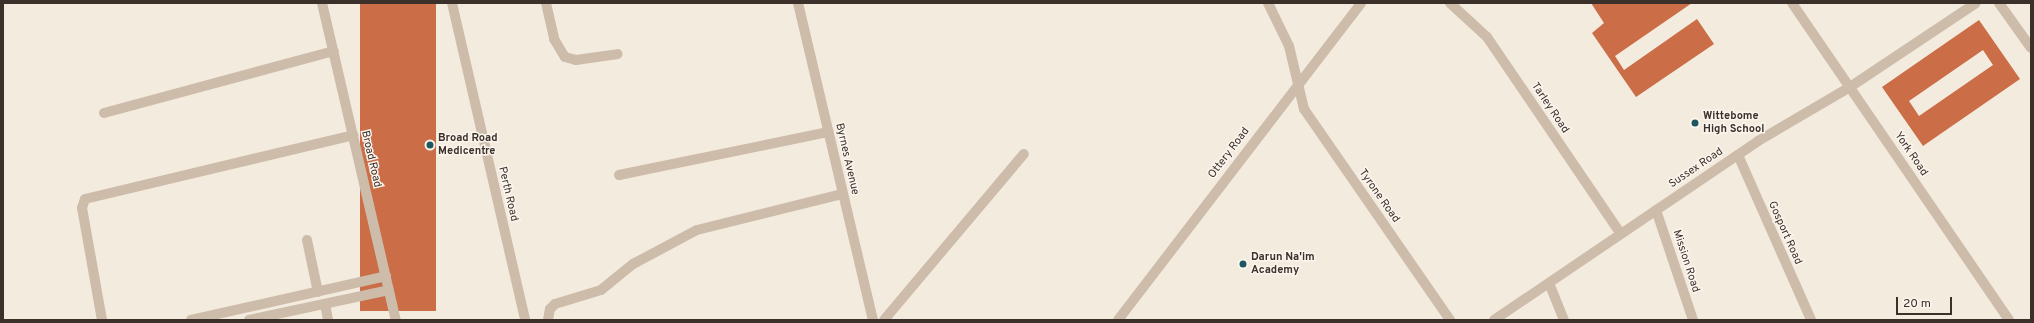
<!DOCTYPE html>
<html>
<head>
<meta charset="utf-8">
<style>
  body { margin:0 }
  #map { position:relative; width:2034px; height:323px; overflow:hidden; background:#f4ebdf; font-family:Overpass,sans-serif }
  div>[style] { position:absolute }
  .building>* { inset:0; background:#cb6d46; transform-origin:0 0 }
  .minor>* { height:10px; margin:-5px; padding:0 5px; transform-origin:5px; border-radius:5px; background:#cdbcaa }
  .dots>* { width:11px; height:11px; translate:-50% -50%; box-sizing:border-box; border:2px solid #fbf5ed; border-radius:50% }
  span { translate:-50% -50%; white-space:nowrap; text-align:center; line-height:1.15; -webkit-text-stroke:3px #fbf5ed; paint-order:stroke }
  .street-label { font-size:11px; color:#3b302a }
  .poi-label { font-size:11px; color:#3b302a; font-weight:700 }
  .left { translate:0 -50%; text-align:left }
  .frame { position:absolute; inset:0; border:4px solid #3b302a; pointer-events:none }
  .scale { position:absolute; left:1896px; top:297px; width:56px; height:18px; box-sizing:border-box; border:2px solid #3b302a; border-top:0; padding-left:5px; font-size:12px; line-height:14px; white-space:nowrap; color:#3b302a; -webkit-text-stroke:3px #fbf5ed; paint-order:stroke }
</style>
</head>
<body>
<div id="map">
  <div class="building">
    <div style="left:360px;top:3px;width:76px;height:308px"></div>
    <div style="clip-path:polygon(1591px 3px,1692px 3px,1615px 56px,1624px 70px,1697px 19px,1714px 44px,1636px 97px,1592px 33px,1604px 23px)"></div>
    <div style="clip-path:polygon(evenodd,1979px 20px,2020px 79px,1923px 146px,1882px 87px,1979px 20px,1983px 50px,1993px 65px,1919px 116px,1909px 101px,1983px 50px)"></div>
  </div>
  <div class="minor">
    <div style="left:322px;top:3px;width:326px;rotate:76.9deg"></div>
    <div style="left:452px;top:3px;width:325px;rotate:77deg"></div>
    <div style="left:546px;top:3px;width:37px;rotate:77deg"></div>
    <div style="left:554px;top:39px;width:21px;rotate:59deg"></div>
    <div style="left:565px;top:57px;width:11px;rotate:15deg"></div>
    <div style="left:576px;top:60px;width:42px;rotate:-8.1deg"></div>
    <div style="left:798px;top:3px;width:326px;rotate:76.7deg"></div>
    <div style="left:1268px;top:3px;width:48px;rotate:64deg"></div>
    <div style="left:1289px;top:46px;width:65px;rotate:76.6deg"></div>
    <div style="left:1304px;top:109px;width:257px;rotate:55.3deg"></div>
    <div style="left:1450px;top:3px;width:50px;rotate:42.6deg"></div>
    <div style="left:1487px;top:37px;width:238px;rotate:55.8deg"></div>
    <div style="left:1792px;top:3px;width:384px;rotate:55.6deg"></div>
    <div style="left:1999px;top:3px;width:55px;rotate:54.6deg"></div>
    <div style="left:104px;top:113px;width:238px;rotate:-15.1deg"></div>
    <div style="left:1738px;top:155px;width:180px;rotate:66.1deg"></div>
    <div style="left:619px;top:175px;width:214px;rotate:-11.6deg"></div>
    <div style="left:1656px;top:210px;width:116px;rotate:71.4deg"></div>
    <div style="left:307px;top:240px;width:53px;rotate:78.1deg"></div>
    <div style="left:1549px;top:283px;width:40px;rotate:68deg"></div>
    <div style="left:325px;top:304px;width:16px;rotate:79deg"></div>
    <div style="left:102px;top:320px;width:114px;rotate:-100.1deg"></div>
    <div style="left:82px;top:208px;width:9px;rotate:-72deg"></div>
    <div style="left:85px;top:199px;width:276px;rotate:-13.4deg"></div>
    <div style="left:191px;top:320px;width:200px;rotate:-12.7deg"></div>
    <div style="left:249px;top:320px;width:143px;rotate:-12.1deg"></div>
    <div style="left:548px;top:320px;width:11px;rotate:-80deg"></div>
    <div style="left:550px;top:309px;width:7px;rotate:-45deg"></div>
    <div style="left:555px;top:304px;width:48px;rotate:-16.9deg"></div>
    <div style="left:601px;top:290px;width:41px;rotate:-39.1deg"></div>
    <div style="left:633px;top:264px;width:72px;rotate:-28deg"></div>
    <div style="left:697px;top:230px;width:150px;rotate:-13.9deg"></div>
    <div style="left:884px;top:320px;width:217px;rotate:-49.9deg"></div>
    <div style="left:1118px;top:320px;width:399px;rotate:-52.5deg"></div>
    <div style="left:1494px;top:320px;width:319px;rotate:-34.1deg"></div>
    <div style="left:1758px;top:141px;width:107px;rotate:-30.4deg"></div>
    <div style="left:1850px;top:87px;width:151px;rotate:-33.7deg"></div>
  </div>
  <div class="dots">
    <div style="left:1695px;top:123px;background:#1d575f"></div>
    <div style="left:430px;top:145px;background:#1d575f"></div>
    <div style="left:1243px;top:264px;background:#1d575f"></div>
  </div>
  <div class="street-label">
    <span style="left:1550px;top:108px;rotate:56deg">Tarley Road</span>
    <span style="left:1229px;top:153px;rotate:-53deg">Ottery Road</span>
    <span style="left:1911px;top:154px;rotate:56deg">York Road</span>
    <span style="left:371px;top:159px;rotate:77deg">Broad Road</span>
    <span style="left:847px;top:159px;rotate:77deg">Byrnes Avenue</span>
    <span style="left:1696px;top:168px;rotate:-34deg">Sussex Road</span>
    <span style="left:508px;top:194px;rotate:77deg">Perth Road</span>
    <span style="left:1379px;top:196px;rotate:55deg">Tyrone Road</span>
    <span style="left:1785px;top:233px;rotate:66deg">Gosport Road</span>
    <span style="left:1686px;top:261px;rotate:72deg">Mission Road</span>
  </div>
  <div class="poi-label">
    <span class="left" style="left:1703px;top:123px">Wittebome<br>High School</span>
    <span class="left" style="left:438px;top:145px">Broad Road<br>Medicentre</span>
    <span class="left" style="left:1251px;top:264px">Darun Na'im<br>Academy</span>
  </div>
  <div class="frame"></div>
  <div class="scale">20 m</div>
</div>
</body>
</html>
